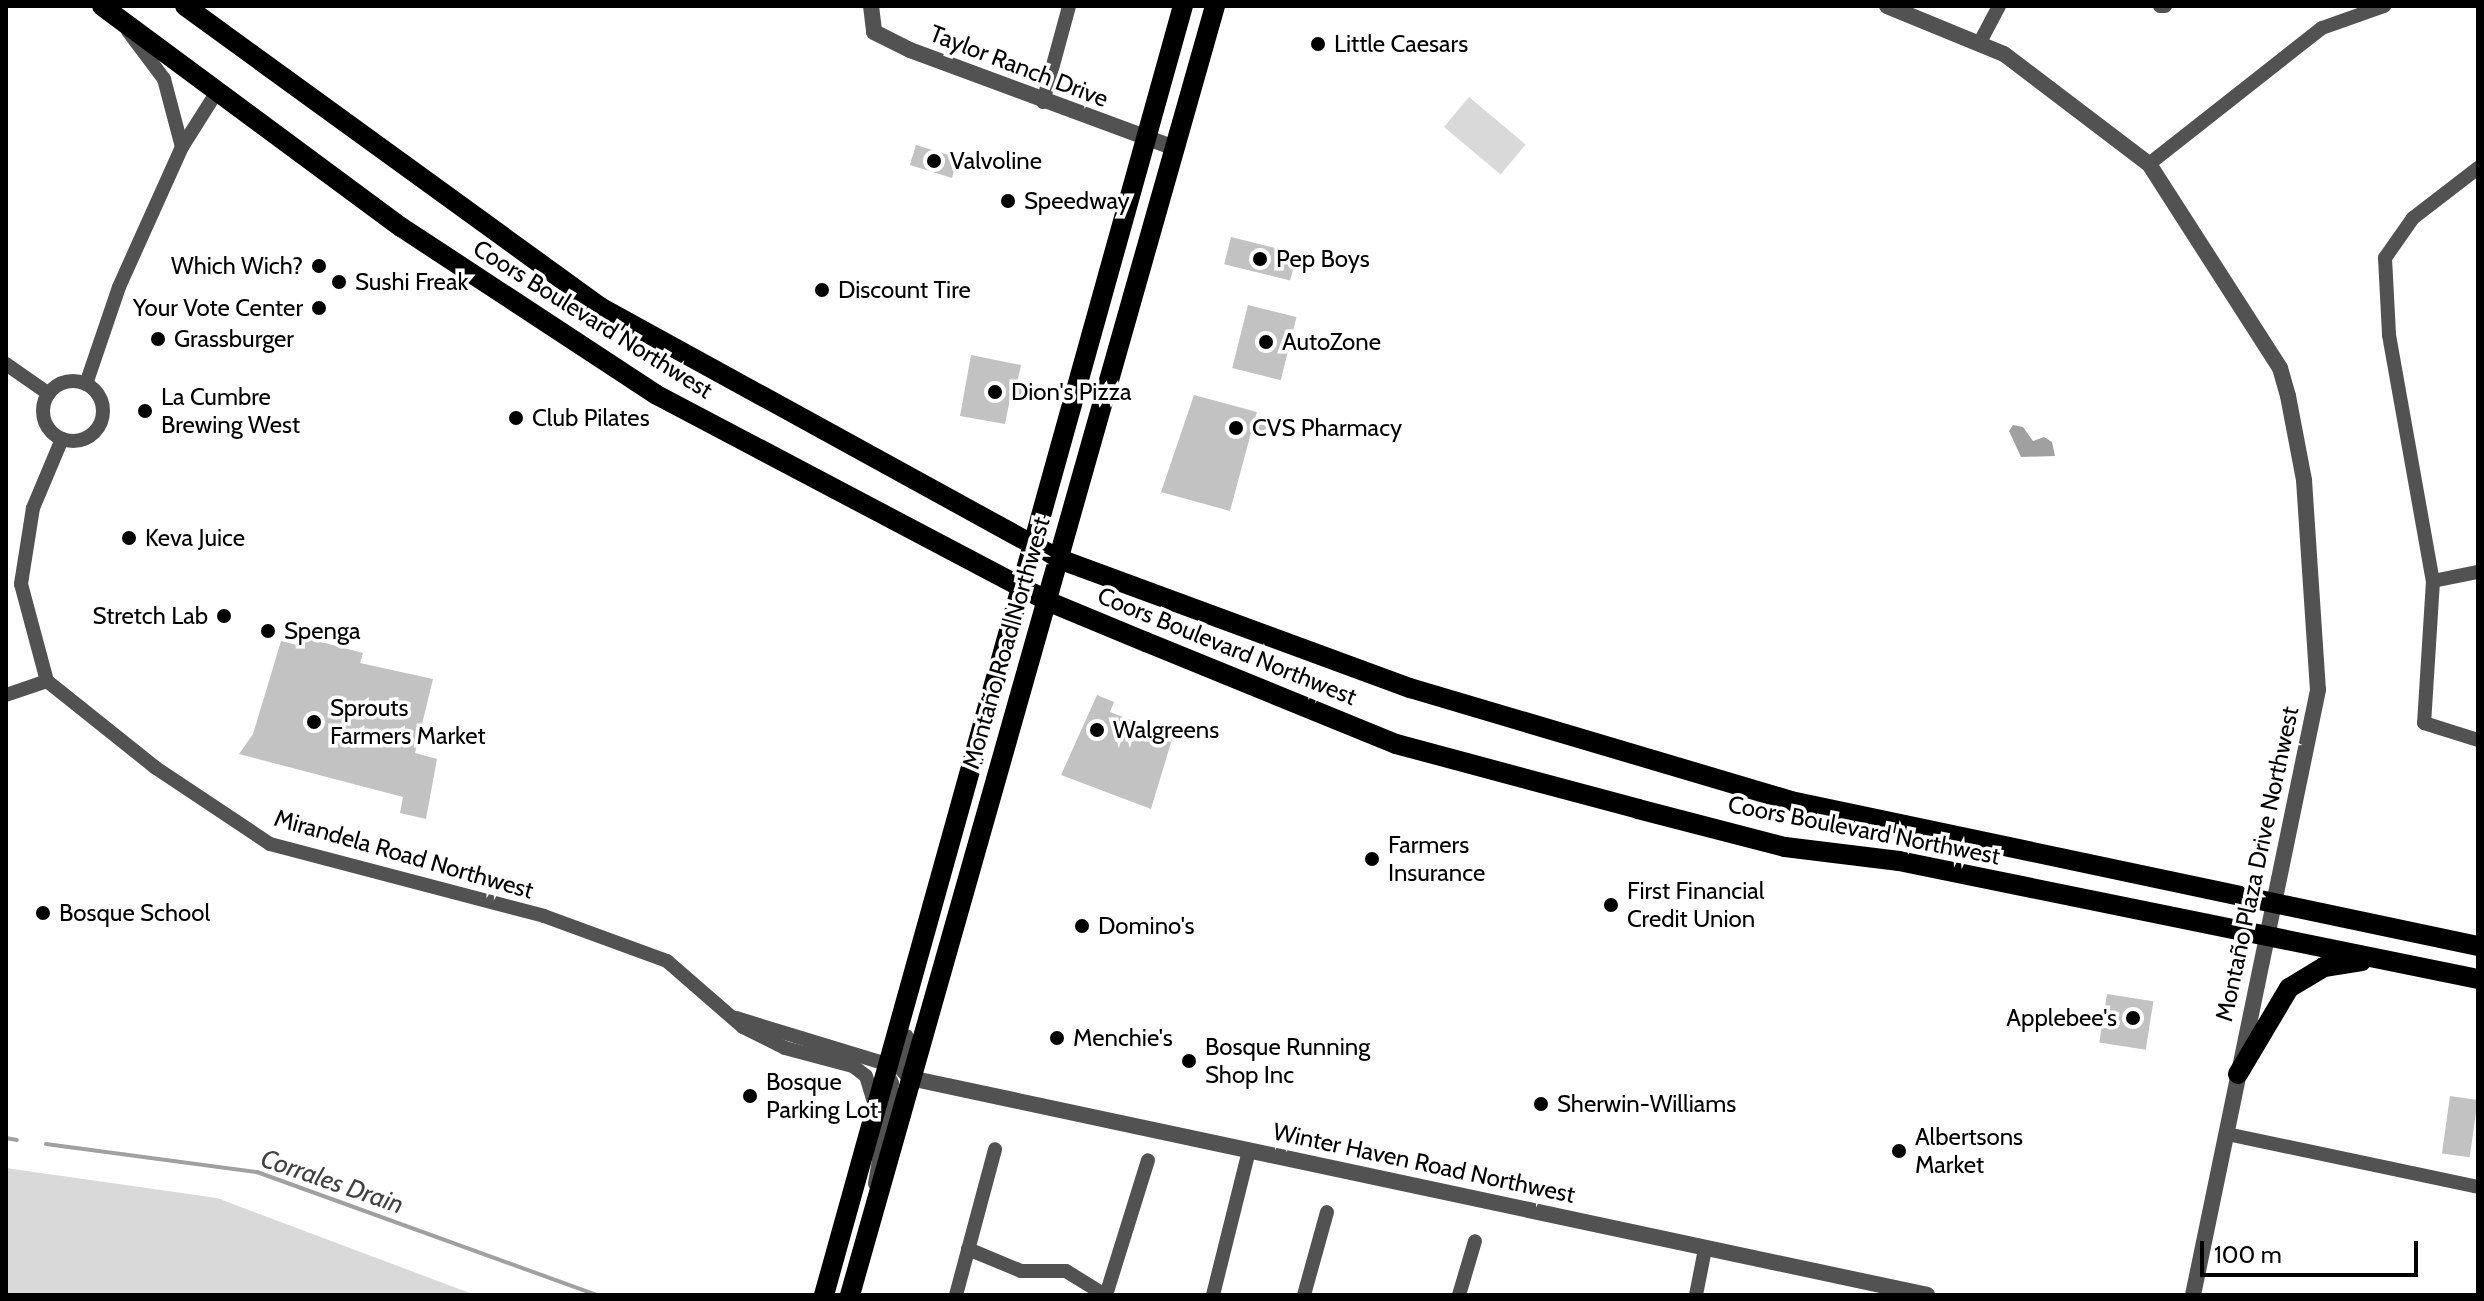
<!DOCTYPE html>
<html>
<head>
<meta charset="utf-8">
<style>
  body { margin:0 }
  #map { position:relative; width:2484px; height:1301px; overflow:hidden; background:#fff; font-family:Cabin,sans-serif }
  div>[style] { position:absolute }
  .green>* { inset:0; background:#d9d9d9; transform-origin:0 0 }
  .water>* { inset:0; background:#a0a0a0 }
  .stream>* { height:4px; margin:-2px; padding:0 2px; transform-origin:2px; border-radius:2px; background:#a0a0a0 }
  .building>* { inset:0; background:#c2c2c2; transform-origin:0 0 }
  .minor>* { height:14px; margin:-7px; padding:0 7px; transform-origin:7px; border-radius:7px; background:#525252 }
  .minor>.ring { margin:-7px; padding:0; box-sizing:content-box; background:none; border:14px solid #525252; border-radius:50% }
  .tertiary>* { height:16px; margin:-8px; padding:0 8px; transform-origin:8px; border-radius:8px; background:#525252 }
  .primary>* { height:20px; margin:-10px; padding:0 10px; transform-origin:10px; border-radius:10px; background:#000 }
  .dots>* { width:22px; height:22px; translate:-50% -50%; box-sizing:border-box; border:4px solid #fff; border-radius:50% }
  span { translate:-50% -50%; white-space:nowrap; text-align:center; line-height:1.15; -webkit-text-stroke:7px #fff; paint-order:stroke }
  .poi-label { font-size:24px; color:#000 }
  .left { translate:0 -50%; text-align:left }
  .right { translate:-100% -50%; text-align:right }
  .street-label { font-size:24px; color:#000 }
  .water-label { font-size:26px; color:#414141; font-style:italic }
  .frame { position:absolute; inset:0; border:8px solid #000; pointer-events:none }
  .scale { position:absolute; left:2200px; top:1241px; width:218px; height:36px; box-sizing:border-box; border:4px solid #000; border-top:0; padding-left:10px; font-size:24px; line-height:28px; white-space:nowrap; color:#000; -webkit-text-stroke:6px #fff; paint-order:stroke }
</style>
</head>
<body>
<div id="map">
  <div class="green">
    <div style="left:1469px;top:97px;width:74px;height:39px;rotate:40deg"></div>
    <div style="clip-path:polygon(6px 1168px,217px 1198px,475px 1295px,6px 1295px)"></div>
  </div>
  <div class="water">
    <div style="clip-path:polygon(2013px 425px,2023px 427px,2033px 441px,2044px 437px,2052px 442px,2055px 456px,2021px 457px,2009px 431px)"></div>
  </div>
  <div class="stream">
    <div style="left:6px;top:1138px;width:11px;rotate:10deg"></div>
    <div style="left:46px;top:1144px;width:213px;rotate:7.6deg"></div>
    <div style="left:257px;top:1172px;width:361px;rotate:19.9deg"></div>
  </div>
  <div class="building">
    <div style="left:916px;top:145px;width:44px;height:21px;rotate:17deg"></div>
    <div style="left:1231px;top:237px;width:68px;height:28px;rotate:14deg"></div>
    <div style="left:1248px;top:305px;width:50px;height:65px;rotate:14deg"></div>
    <div style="clip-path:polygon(971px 355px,1021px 365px,1017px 383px,1027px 385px,1024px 401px,1010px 399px,1005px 424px,960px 416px)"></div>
    <div style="clip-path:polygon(1194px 395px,1257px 412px,1254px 422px,1268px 426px,1265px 437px,1251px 433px,1230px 511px,1161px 492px)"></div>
    <div style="clip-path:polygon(299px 636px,363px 653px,360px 663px,433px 679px,415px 753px,437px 759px,426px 819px,400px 813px,403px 797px,239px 754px,253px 734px,281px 641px,297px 645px)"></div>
    <div style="clip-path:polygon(1097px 695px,1114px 702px,1110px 712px,1173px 736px,1151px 809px,1061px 775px)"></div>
    <div style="left:2107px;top:994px;width:47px;height:49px;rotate:9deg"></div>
    <div style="left:2450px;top:1096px;width:28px;height:58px;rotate:8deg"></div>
  </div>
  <div class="minor">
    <div style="left:2160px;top:6px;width:5px"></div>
    <div style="left:128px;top:31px;width:60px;rotate:53.1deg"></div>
    <div style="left:164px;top:79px;width:70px;rotate:75.2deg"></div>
    <div style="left:1979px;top:44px;width:43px;rotate:-62.2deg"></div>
    <div style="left:1043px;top:102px;width:99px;rotate:-74.8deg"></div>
    <div style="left:2149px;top:164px;width:220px;rotate:-38.2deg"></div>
    <div style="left:2322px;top:28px;width:66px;rotate:-19.5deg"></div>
    <div style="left:2478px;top:168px;width:82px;rotate:142.4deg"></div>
    <div style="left:2413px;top:218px;width:49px;rotate:125deg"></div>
    <div style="left:2385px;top:258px;width:77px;rotate:87deg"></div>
    <div style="left:2389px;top:335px;width:250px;rotate:79.9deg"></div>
    <div style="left:2433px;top:581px;width:142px;rotate:93.6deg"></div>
    <div style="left:2424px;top:723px;width:57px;rotate:17.5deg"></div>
    <div style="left:6px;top:364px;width:52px;rotate:34.9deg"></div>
    <div class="ring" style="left:43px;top:381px;width:46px;height:46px"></div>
    <div style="left:86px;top:384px;width:102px;rotate:-71.2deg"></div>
    <div style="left:119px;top:287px;width:154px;rotate:-65.8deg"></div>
    <div style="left:182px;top:147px;width:67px;rotate:-57.7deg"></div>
    <div style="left:62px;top:439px;width:75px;rotate:112.8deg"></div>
    <div style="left:33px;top:508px;width:77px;rotate:99deg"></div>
    <div style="left:21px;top:584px;width:100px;rotate:75deg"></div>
    <div style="left:47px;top:681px;width:139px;rotate:38.6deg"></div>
    <div style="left:156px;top:768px;width:137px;rotate:33.7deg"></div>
    <div style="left:270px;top:844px;width:283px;rotate:14.7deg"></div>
    <div style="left:544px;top:916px;width:131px;rotate:20.1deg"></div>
    <div style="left:667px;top:961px;width:101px;rotate:41deg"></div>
    <div style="left:743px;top:1027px;width:47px;rotate:26.6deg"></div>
    <div style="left:785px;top:1048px;width:70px;rotate:14.8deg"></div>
    <div style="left:853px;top:1066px;width:16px;rotate:38deg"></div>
    <div style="left:866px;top:1076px;width:27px;rotate:73deg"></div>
    <div style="left:2433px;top:581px;width:46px;rotate:-11.3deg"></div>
    <div style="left:6px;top:695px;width:43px;rotate:-18.9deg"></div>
    <div style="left:736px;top:1018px;width:154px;rotate:17deg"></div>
    <div style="left:883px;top:1063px;width:22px;rotate:66deg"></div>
    <div style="left:892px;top:1083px;width:102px;rotate:99.6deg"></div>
    <div style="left:2227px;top:1134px;width:257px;rotate:11.9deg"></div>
    <div style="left:968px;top:1249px;width:57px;rotate:22.5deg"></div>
    <div style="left:1021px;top:1271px;width:45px"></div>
    <div style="left:1066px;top:1271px;width:46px;rotate:31.6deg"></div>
    <div style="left:956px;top:1295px;width:151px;rotate:-75deg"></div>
    <div style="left:1106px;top:1295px;width:141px;rotate:-72.7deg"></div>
    <div style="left:1213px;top:1295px;width:148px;rotate:-76deg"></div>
    <div style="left:1304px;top:1295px;width:86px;rotate:-74.5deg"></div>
    <div style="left:1459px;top:1295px;width:56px;rotate:-73.5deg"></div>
    <div style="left:1696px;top:1295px;width:47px;rotate:-78.9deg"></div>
  </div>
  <div class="tertiary">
    <div style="left:871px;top:6px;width:26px;rotate:83deg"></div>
    <div style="left:874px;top:32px;width:40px;rotate:26.6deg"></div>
    <div style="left:910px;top:50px;width:283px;rotate:20.3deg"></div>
    <div style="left:1887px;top:6px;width:126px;rotate:22.3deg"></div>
    <div style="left:2004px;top:54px;width:182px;rotate:37.2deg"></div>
    <div style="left:2149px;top:164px;width:242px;rotate:57.3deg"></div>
    <div style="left:2280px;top:368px;width:29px;rotate:74deg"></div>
    <div style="left:2288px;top:396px;width:86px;rotate:79.2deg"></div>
    <div style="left:2304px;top:480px;width:210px;rotate:86.2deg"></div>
    <div style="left:2318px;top:690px;width:618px;rotate:101.67deg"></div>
    <div style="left:906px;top:1037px;width:29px;rotate:104deg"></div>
    <div style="left:899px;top:1065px;width:17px;rotate:50deg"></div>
    <div style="left:910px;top:1078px;width:1040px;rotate:12.04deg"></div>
  </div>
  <div class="primary">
    <div style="left:102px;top:6px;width:372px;rotate:36.5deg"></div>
    <div style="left:401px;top:227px;width:304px;rotate:33.3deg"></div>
    <div style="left:655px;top:394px;width:443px;rotate:27.8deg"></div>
    <div style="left:1047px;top:601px;width:107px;rotate:22.5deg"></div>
    <div style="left:1146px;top:642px;width:270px;rotate:22.2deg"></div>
    <div style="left:1396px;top:744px;width:251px;rotate:15deg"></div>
    <div style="left:1638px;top:809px;width:152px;rotate:14.5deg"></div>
    <div style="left:1785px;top:847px;width:115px;rotate:7deg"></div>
    <div style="left:1899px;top:861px;width:591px;rotate:11.52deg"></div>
    <div style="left:185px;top:6px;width:513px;rotate:35.95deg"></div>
    <div style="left:600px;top:307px;width:524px;rotate:28.77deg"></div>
    <div style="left:1059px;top:559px;width:374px;rotate:20.2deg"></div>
    <div style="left:1410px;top:688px;width:397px;rotate:16.5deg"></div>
    <div style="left:1791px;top:801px;width:702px;rotate:11.92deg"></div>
    <div style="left:2238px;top:1074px;width:100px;rotate:-59.3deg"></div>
    <div style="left:2289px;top:988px;width:41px;rotate:-31deg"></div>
    <div style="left:2324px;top:967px;width:38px;rotate:-9deg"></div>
    <div style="left:824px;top:1295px;width:1338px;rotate:-74.44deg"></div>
    <div style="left:850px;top:1295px;width:1340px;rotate:-74.19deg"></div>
  </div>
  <div class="dots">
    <div style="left:1318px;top:44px;background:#000"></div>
    <div style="left:934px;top:161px;background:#000"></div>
    <div style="left:1008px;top:201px;background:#000"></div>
    <div style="left:1260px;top:259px;background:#000"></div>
    <div style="left:319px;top:266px;background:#000"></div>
    <div style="left:339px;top:282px;background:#000"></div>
    <div style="left:822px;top:290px;background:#000"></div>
    <div style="left:319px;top:308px;background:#000"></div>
    <div style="left:158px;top:339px;background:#000"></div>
    <div style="left:1266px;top:342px;background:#000"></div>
    <div style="left:995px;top:392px;background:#000"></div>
    <div style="left:145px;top:411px;background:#000"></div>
    <div style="left:516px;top:418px;background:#000"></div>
    <div style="left:1236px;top:428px;background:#000"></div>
    <div style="left:129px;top:538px;background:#000"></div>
    <div style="left:224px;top:616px;background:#000"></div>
    <div style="left:268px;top:631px;background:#000"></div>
    <div style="left:314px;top:722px;background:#000"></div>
    <div style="left:1097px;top:730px;background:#000"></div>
    <div style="left:1372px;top:859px;background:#000"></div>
    <div style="left:1611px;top:905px;background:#000"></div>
    <div style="left:43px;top:913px;background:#000"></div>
    <div style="left:1082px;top:926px;background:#000"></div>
    <div style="left:2133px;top:1018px;background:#000"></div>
    <div style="left:1057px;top:1038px;background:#000"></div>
    <div style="left:1189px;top:1061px;background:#000"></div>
    <div style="left:750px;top:1096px;background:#000"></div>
    <div style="left:1541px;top:1104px;background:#000"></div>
    <div style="left:1899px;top:1151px;background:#000"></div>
  </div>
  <div class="poi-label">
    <span class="left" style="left:1334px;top:44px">Little Caesars</span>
    <span class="left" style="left:950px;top:161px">Valvoline</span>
    <span class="left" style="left:1024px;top:201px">Speedway</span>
    <span class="left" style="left:1276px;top:259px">Pep Boys</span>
    <span class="right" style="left:303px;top:266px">Which Wich?</span>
    <span class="left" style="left:355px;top:282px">Sushi Freak</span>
    <span class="left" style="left:838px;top:290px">Discount Tire</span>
    <span class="right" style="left:303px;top:308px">Your Vote Center</span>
    <span class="left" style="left:174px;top:339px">Grassburger</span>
    <span class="left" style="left:1282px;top:342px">AutoZone</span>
    <span class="left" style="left:1011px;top:392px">Dion's Pizza</span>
    <span class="left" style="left:161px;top:411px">La Cumbre<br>Brewing West</span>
    <span class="left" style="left:532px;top:418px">Club Pilates</span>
    <span class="left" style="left:1252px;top:428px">CVS Pharmacy</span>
    <span class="left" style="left:145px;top:538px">Keva Juice</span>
    <span class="right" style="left:208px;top:616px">Stretch Lab</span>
    <span class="left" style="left:284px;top:631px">Spenga</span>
    <span class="left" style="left:330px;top:722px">Sprouts<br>Farmers Market</span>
    <span class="left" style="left:1113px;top:730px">Walgreens</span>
    <span class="left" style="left:1388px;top:859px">Farmers<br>Insurance</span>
    <span class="left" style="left:1627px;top:905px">First Financial<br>Credit Union</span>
    <span class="left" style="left:59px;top:913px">Bosque School</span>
    <span class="left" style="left:1098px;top:926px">Domino's</span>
    <span class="right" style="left:2117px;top:1018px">Applebee's</span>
    <span class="left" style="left:1073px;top:1038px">Menchie's</span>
    <span class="left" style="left:1205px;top:1061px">Bosque Running<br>Shop Inc</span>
    <span class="left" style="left:766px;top:1096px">Bosque<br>Parking Lot</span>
    <span class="left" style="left:1557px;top:1104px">Sherwin-Williams</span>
    <span class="left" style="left:1915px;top:1151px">Albertsons<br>Market</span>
  </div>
  <div class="street-label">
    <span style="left:1019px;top:66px;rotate:21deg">Taylor Ranch Drive</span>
    <span style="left:593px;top:319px;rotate:32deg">Coors Boulevard Northwest</span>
    <span style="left:1006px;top:643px;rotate:-74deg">Montaño Road Northwest</span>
    <span style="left:1227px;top:646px;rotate:22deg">Coors Boulevard Northwest</span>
    <span style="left:1864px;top:830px;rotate:11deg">Coors Boulevard Northwest</span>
    <span style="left:404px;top:854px;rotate:16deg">Mirandela Road Northwest</span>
    <span style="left:2257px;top:864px;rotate:-78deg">Montaño Plaza Drive Northwest</span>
    <span style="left:1424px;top:1163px;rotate:12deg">Winter Haven Road Northwest</span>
  </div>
  <div class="water-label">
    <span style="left:332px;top:1182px;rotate:19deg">Corrales Drain</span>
  </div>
  <div class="frame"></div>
  <div class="scale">100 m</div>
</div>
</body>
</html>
